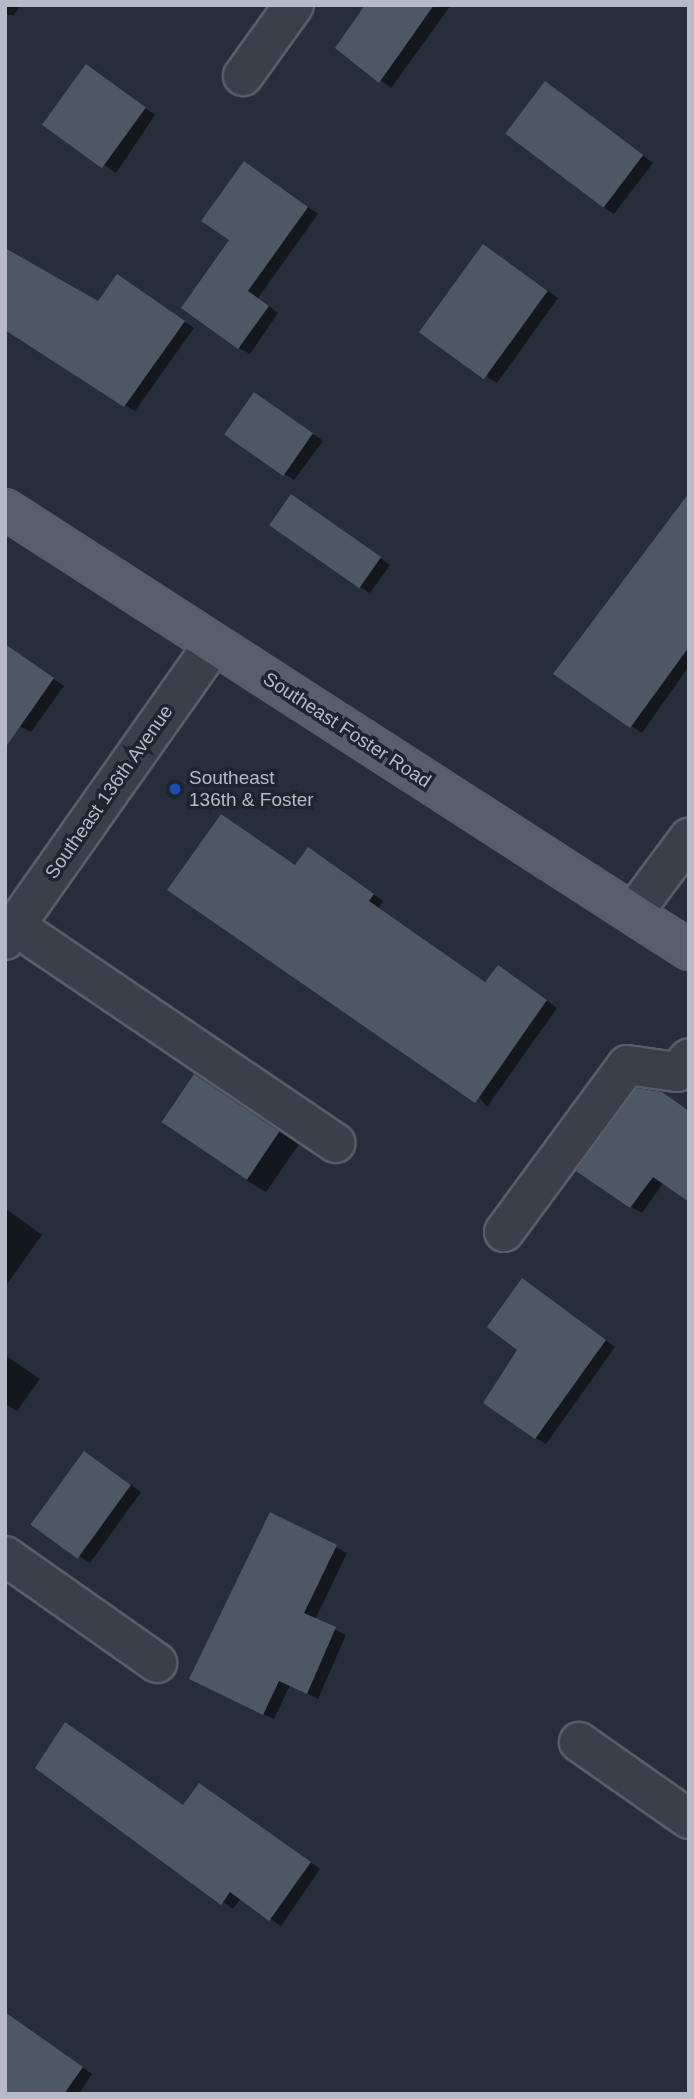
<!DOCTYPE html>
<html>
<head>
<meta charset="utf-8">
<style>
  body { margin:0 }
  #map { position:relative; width:694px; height:2099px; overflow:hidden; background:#252e3a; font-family:Arial,sans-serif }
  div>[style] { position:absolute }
  .shadow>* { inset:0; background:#0007 }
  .building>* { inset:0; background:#4e5865; transform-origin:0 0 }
  .roads { filter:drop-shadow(2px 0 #575e68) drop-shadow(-2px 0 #575e68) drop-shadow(0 2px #575e68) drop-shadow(0 -2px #575e68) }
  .minor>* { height:38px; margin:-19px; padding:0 19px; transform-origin:19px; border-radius:19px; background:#39404a }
  .major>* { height:38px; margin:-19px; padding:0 19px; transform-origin:19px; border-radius:19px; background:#575f6a }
  .dots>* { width:19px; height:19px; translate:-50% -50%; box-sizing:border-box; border:4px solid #1e252f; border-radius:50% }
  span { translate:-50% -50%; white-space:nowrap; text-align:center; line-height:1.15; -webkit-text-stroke:7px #1e252f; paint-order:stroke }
  .street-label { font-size:19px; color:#b4bbc6 }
  .poi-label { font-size:19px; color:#b4bbc6 }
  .left { translate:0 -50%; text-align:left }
  .frame { position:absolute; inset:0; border:7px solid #b4bbc6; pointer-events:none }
</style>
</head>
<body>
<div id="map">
  <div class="shadow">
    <div style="clip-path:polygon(5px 5px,21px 5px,14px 15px,5px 15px)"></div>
    <div style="clip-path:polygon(367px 5px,451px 5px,391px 88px,338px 48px)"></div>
    <div style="clip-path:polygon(97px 72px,155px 115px,116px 173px,45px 124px)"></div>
    <div style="clip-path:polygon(546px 83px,653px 163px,614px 214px,603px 207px)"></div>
    <div style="clip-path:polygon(255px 169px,318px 214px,258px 298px,278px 313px,250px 354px,239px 348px,231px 240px)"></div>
    <div style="clip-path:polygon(494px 253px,558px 298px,497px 383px,487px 377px)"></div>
    <div style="clip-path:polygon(128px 282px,194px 328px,135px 411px,125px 405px,98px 303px)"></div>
    <div style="clip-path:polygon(265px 400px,323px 441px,294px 480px,284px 474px)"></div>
    <div style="clip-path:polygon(689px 494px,689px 666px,642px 733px,555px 674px)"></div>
    <div style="clip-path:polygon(302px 502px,390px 565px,370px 593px,360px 587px)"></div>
    <div style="clip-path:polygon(5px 645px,64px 686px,31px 732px,20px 726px)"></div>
    <div style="clip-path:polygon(319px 856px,383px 901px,379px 908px,486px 983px,509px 973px,557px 1008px,487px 1107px,296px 867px)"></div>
    <div style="clip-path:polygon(195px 1076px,299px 1144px,266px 1192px,246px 1180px)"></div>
    <div style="clip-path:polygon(638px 1090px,664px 1182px,642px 1213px,631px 1207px)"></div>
    <div style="clip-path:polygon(5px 1208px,42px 1235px,5px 1287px)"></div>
    <div style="clip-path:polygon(533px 1287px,615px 1347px,546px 1444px,536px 1438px,519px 1349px)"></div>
    <div style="clip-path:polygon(5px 1355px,40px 1379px,17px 1411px,5px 1404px)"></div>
    <div style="clip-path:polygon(95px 1459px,141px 1492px,90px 1563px,80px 1557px)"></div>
    <div style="clip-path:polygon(271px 1515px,347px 1553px,315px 1620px,346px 1635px,318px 1699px,290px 1685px,274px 1719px,202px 1685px)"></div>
    <div style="clip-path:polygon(37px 1767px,184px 1806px,210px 1792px,320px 1869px,281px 1926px,241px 1898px,233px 1909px)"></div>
    <div style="clip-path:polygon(5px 2012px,92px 2074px,79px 2094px,5px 2094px)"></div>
  </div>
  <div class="building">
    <div style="clip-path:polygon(365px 5px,434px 5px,379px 83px,335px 48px)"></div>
    <div style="left:86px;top:64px;width:74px;height:75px;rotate:36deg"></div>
    <div style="left:545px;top:81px;width:123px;height:66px;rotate:37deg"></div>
    <div style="clip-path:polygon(244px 161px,308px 207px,248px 291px,269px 306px,238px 349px,181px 308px,229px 240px,201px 221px)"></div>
    <div style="left:483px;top:244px;width:80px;height:109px;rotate:36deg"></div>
    <div style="clip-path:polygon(5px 248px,98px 301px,117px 274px,185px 321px,124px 407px,5px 330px)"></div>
    <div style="left:254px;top:392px;width:72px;height:52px;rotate:35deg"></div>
    <div style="clip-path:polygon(689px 493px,689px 647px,630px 728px,553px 674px)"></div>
    <div style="left:291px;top:494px;width:110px;height:38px;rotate:35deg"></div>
    <div style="clip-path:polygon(5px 644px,54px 678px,5px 748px)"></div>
    <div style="clip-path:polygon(221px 814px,295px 865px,308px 847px,374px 894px,369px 901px,485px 982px,498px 965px,547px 1000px,475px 1103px,167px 890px)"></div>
    <div style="left:194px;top:1074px;width:103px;height:58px;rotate:34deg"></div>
    <div style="clip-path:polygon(637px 1088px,662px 1092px,689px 1111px,689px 1202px,653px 1177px,630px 1208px,576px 1171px)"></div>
    <div style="clip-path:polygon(522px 1278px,606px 1340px,535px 1439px,483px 1403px,517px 1350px,487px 1327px)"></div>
    <div style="left:84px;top:1451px;width:58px;height:91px;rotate:36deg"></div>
    <div style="clip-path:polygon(270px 1512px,337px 1545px,304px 1613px,336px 1627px,307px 1694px,279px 1681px,263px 1715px,189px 1679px)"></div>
    <div style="clip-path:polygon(65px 1722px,183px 1805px,199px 1783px,311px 1862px,269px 1921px,230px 1892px,221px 1905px,35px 1768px)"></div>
    <div style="clip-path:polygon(5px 2012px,83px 2067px,64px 2094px,5px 2094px)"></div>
  </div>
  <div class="roads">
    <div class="minor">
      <div style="left:243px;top:76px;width:87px;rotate:-54.3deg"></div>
      <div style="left:633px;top:913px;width:94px;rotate:-53.3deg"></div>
      <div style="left:15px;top:926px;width:387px;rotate:34.1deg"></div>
      <div style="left:5px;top:940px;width:361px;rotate:-54.8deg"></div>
      <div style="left:504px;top:1232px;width:207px;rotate:-53.6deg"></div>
      <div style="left:627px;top:1065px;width:50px;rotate:8deg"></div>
      <div style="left:677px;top:1072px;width:18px;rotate:-49deg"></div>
      <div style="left:5px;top:1556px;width:186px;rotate:35.1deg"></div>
      <div style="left:579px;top:1742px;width:134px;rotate:35deg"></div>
    </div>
    <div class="major">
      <div style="left:5px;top:509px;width:814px;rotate:32.81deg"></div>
    </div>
  </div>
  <div class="dots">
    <div style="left:175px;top:789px;background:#1a4fb4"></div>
  </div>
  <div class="street-label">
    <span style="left:347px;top:730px;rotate:33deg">Southeast Foster Road</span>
    <span style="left:109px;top:792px;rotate:-55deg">Southeast 136th Avenue</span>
  </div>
  <div class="poi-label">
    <span class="left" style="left:189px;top:789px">Southeast<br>136th &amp; Foster</span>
  </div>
  <div class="frame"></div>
</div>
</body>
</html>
